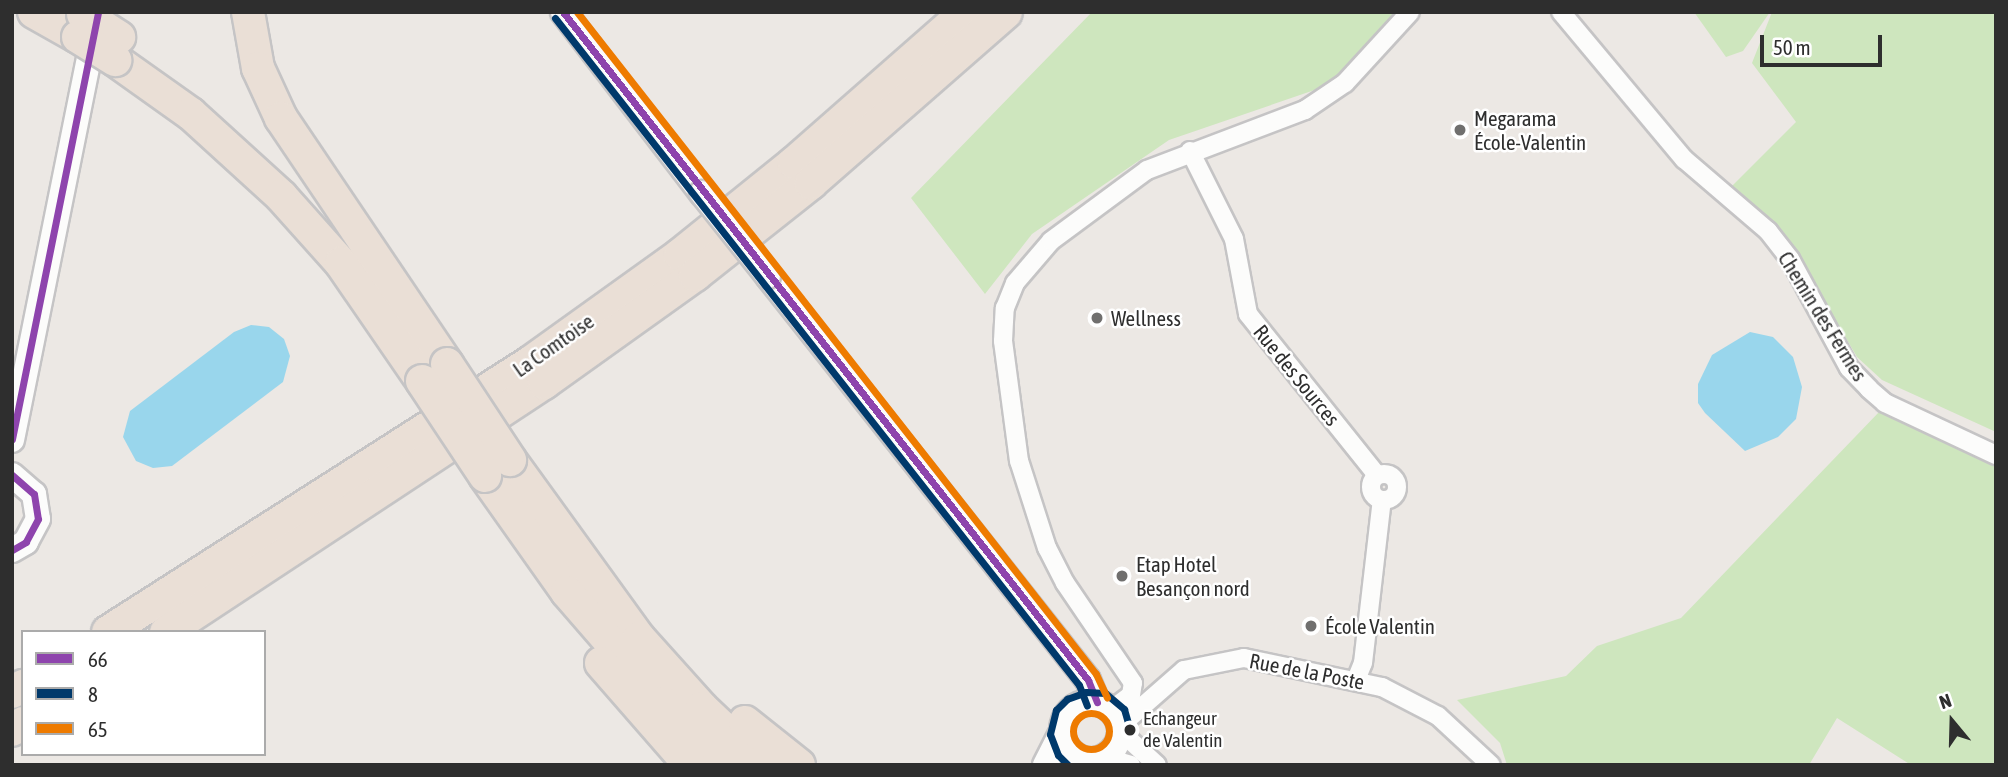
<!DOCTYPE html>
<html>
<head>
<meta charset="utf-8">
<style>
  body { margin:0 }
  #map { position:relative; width:2008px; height:777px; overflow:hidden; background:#ece8e4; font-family:"Asap Condensed",sans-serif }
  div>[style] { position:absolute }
  .green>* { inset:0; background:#cee6be }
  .water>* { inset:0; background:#99d6ec }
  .roads { filter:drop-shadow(2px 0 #c5c4c5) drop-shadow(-2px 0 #c5c4c5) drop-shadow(0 2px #c5c4c5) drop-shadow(0 -2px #c5c4c5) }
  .street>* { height:18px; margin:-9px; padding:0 9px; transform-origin:9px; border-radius:9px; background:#fcfcfb }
  .street>.ring { margin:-9px; padding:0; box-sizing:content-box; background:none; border:18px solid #fcfcfb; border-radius:50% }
  .secondary>* { height:24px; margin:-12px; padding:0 12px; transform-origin:12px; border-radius:12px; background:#fcfcfb }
  .secondary>.ring { margin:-12px; padding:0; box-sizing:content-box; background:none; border:24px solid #fcfcfb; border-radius:50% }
  .highway>* { height:32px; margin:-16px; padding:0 16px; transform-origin:16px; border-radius:16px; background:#eadfd6 }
  .bridges { filter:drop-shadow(2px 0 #c5c4c5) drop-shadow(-2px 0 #c5c4c5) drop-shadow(0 2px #c5c4c5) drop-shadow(0 -2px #c5c4c5) }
  .secondary-bridge>* { height:24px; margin:-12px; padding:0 12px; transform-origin:12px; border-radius:12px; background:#fcfcfb }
  .highway-bridge>* { height:32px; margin:-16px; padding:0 16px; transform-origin:16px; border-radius:16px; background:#eadfd6 }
  .bus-1>* { height:7px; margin:-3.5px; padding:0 3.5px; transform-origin:3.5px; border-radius:3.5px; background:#8e44ad }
  .bus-2>* { height:7px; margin:-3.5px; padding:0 3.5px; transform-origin:3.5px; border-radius:3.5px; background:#00396b }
  .bus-3>* { height:7px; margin:-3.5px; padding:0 3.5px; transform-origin:3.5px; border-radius:3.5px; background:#ee7b00 }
  .bus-3>.ring { margin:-3.5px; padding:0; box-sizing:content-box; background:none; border:7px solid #ee7b00; border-radius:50% }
  .dots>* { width:19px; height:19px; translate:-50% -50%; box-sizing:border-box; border:4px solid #fff; border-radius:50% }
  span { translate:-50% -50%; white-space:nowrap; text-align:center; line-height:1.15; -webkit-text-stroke:5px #fff; paint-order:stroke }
  .bus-label { font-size:19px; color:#2e2e2e }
  .left { translate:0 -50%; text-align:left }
  .poi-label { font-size:21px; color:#2e2e2e }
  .street-label { font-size:21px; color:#2e2e2e }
  .frame { position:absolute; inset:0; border:14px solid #2e2e2e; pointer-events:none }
  .legend { position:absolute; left:21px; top:630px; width:245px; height:126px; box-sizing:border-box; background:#fff; border:2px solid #ababab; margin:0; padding:9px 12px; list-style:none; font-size:21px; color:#2e2e2e }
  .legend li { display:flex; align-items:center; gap:14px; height:35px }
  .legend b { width:35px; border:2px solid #ababab }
  .north { position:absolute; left:1917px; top:686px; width:70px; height:70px; -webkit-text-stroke:5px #fff; paint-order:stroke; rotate:341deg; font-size:19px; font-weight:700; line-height:28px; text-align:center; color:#2e2e2e }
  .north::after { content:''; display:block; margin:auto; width:24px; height:32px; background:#2e2e2e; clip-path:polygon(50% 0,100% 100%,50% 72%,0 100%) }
  .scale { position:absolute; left:1760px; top:35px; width:122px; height:32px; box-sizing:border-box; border:4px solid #2e2e2e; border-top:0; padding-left:9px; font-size:21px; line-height:24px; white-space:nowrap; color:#2e2e2e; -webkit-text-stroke:5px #fff; paint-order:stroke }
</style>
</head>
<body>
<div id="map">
  <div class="green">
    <div style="clip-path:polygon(1092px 12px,1401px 12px,1338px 82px,1169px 140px,1032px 234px,985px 294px,911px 198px)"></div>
    <div style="clip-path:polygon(1694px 12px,1770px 12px,1743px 51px,1726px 57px)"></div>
    <div style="clip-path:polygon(1772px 12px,1996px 12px,1996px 432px,1882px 380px,1857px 357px,1800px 260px,1728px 190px,1796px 122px,1752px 63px)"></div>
    <div style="clip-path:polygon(1880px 411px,1996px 461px,1995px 765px,1911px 765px,1837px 718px,1809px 765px,1507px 765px,1500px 743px,1457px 700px,1566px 676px,1597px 646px,1681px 618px)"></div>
  </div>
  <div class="water">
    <div style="clip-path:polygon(251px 325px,269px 327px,284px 339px,290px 356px,283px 382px,172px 466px,153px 468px,136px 461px,123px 437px,130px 411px,234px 332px)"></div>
    <div style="clip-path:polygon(1750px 332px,1773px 337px,1793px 357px,1802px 387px,1796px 419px,1778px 437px,1745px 451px,1705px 413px,1698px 403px,1698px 384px,1712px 355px)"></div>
  </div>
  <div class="roads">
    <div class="street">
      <div style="left:1561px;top:12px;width:192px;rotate:50.1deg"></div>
      <div style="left:1684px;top:159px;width:111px;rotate:40.6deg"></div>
      <div style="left:1768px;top:231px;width:36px;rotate:52deg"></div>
      <div style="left:1790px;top:259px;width:124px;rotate:61.6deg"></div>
      <div style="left:1849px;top:368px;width:29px;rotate:46deg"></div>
      <div style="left:1869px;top:389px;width:21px;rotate:41deg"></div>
      <div style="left:1885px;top:403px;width:123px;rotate:25.1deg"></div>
      <div style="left:1190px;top:151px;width:98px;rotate:63.4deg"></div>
      <div style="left:1234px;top:239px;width:76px;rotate:79.4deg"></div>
      <div style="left:1248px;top:314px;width:206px;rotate:51.3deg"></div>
      <div class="ring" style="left:1371px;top:474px;width:8px;height:8px"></div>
      <div style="left:1356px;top:680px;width:18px;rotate:-68deg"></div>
      <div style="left:1363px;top:663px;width:164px;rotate:-83.4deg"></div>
      <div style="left:1111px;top:710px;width:25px;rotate:-37deg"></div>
      <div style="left:1131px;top:695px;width:12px;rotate:-81deg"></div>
      <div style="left:1133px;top:683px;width:121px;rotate:-124.2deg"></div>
      <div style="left:1065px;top:583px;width:39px;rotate:-117deg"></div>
      <div style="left:1047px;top:548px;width:91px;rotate:-107.8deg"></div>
      <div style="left:1019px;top:461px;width:121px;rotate:-97.6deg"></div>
      <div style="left:1003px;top:341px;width:33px;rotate:-87deg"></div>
      <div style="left:1005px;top:308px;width:27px;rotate:-68deg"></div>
      <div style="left:1015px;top:283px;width:55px;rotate:-49.4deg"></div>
      <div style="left:1051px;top:241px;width:119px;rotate:-36.5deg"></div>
      <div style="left:1147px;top:170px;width:169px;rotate:-20.8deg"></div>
      <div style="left:1305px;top:110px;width:48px;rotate:-34deg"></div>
      <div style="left:1345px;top:83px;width:96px;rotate:-47.5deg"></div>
      <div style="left:1120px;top:726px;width:85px;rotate:-41.2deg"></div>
      <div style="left:1184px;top:670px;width:61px;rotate:-11.3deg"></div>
      <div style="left:1244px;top:658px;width:141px;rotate:11.9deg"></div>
      <div style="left:1382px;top:687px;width:63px;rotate:27.4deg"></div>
      <div style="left:1438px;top:716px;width:72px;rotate:42.8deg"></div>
      <div style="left:1120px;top:731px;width:50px;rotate:42.6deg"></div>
      <div style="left:1103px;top:757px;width:29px;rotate:16deg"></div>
    </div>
    <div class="secondary">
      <div style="left:563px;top:12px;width:228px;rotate:52.5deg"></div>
      <div style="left:768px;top:276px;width:515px;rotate:51.62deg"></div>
      <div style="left:1088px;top:680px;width:24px;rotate:68deg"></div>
      <div style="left:12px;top:440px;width:418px;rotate:-78.6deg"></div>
      <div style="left:12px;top:475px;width:29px;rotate:41deg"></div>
      <div style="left:34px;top:494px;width:25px;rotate:81deg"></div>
      <div style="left:38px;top:519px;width:26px;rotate:118deg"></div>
      <div style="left:26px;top:542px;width:16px;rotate:150deg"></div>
      <div class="ring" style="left:1062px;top:702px;width:34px;height:34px"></div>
      <div style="left:1045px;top:765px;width:35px;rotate:-63deg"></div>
    </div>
    <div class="highway">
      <div style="left:34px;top:12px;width:51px;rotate:29.6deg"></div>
      <div style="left:248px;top:12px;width:57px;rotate:79.9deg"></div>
      <div style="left:258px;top:68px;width:55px;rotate:65.3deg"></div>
      <div style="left:281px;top:118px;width:297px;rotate:56deg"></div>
      <div style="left:115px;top:60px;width:93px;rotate:35.4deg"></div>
      <div style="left:191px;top:114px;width:122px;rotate:42.3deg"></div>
      <div style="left:281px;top:196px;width:90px;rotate:48.2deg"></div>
      <div style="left:341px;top:263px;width:143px;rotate:55.5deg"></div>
      <div style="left:510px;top:460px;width:220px;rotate:54.1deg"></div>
      <div style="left:639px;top:638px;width:94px;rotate:48deg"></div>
      <div style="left:702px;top:708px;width:83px;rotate:43.5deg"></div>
      <div style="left:485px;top:476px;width:142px;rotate:54.7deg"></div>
      <div style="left:567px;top:592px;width:147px;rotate:49.1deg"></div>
      <div style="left:663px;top:703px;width:88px;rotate:44.5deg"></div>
      <div style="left:108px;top:632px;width:502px;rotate:-32.55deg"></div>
      <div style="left:531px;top:362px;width:183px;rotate:-35.7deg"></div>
      <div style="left:680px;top:255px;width:146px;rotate:-38.9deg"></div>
      <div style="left:794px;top:163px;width:229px;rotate:-41.3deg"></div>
      <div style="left:166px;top:632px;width:453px;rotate:-33.4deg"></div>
      <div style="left:544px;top:383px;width:186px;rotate:-35.6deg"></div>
      <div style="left:695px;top:275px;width:148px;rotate:-38.4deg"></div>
      <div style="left:811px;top:183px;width:259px;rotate:-41.2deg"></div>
      <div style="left:601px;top:663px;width:135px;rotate:48.9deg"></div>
      <div style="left:12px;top:692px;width:13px;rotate:-29deg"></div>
      <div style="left:745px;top:722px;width:69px;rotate:38.5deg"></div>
      <div style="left:12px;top:730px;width:13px;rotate:-32deg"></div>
    </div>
  </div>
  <div class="bridges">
    <div class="secondary-bridge">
      <div style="left:702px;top:193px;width:106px;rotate:51.5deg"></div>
    </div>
    <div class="highway-bridge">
      <div style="left:83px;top:14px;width:43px;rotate:32.6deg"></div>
      <div style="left:78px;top:37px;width:44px;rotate:31.9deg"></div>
      <div style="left:447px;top:364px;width:115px;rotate:56.7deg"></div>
      <div style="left:422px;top:381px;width:114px;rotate:56.4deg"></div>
    </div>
  </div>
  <div class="bus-1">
    <div style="left:563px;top:12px;width:850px;rotate:51.84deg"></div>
    <div style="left:1088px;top:680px;width:24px;rotate:68deg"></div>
    <div style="left:12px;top:439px;width:436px;rotate:-78.6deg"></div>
    <div style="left:12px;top:475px;width:29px;rotate:41deg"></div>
    <div style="left:34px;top:494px;width:25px;rotate:81deg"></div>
    <div style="left:38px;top:519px;width:26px;rotate:118deg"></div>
    <div style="left:26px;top:542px;width:16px;rotate:150deg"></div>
  </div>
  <div class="bus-2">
    <div style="left:555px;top:18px;width:848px;rotate:51.85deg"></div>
    <div style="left:1079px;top:685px;width:22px;rotate:69deg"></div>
    <div style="left:1068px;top:765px;width:14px;rotate:-135deg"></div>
    <div style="left:1058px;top:755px;width:22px;rotate:-111deg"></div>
    <div style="left:1050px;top:734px;width:25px;rotate:-76deg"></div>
    <div style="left:1056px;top:710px;width:16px;rotate:-45deg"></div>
    <div style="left:1067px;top:699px;width:20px;rotate:-20deg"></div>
    <div style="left:1086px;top:692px;width:19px;rotate:3deg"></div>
    <div style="left:1105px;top:693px;width:25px;rotate:40deg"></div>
    <div style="left:1124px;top:709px;width:22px;rotate:74deg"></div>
  </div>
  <div class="bus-3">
    <div style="left:577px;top:12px;width:841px;rotate:51.9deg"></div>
    <div style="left:1096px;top:674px;width:26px;rotate:65deg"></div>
    <div class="ring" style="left:1073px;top:713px;width:29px;height:29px"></div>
  </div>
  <div class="dots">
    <div style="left:1460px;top:130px;background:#706f6e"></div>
    <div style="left:1097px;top:318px;background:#706f6e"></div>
    <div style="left:1122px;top:576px;background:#706f6e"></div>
    <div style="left:1311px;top:626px;background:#706f6e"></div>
    <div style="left:1130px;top:730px;background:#2e2e2e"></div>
  </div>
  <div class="bus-label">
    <span class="left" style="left:1143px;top:730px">Echangeur<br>de Valentin</span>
  </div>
  <div class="poi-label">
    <span class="left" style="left:1474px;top:130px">Megarama<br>École-Valentin</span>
    <span class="left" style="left:1111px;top:318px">Wellness</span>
    <span class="left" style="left:1136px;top:576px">Etap Hotel<br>Besançon nord</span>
    <span class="left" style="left:1325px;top:626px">École Valentin</span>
  </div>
  <div class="street-label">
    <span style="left:1823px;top:316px;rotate:58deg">Chemin des Fermes</span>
    <span style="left:553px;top:345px;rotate:-35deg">La Comtoise</span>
    <span style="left:1297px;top:375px;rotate:51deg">Rue des Sources</span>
    <span style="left:1307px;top:671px;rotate:11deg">Rue de la Poste</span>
  </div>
  <div class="frame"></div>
  <ul class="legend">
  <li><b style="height:9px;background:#8e44ad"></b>66</li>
  <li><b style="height:9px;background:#00396b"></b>8</li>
  <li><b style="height:9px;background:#ee7b00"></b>65</li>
  </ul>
  <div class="north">N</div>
  <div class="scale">50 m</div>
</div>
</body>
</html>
